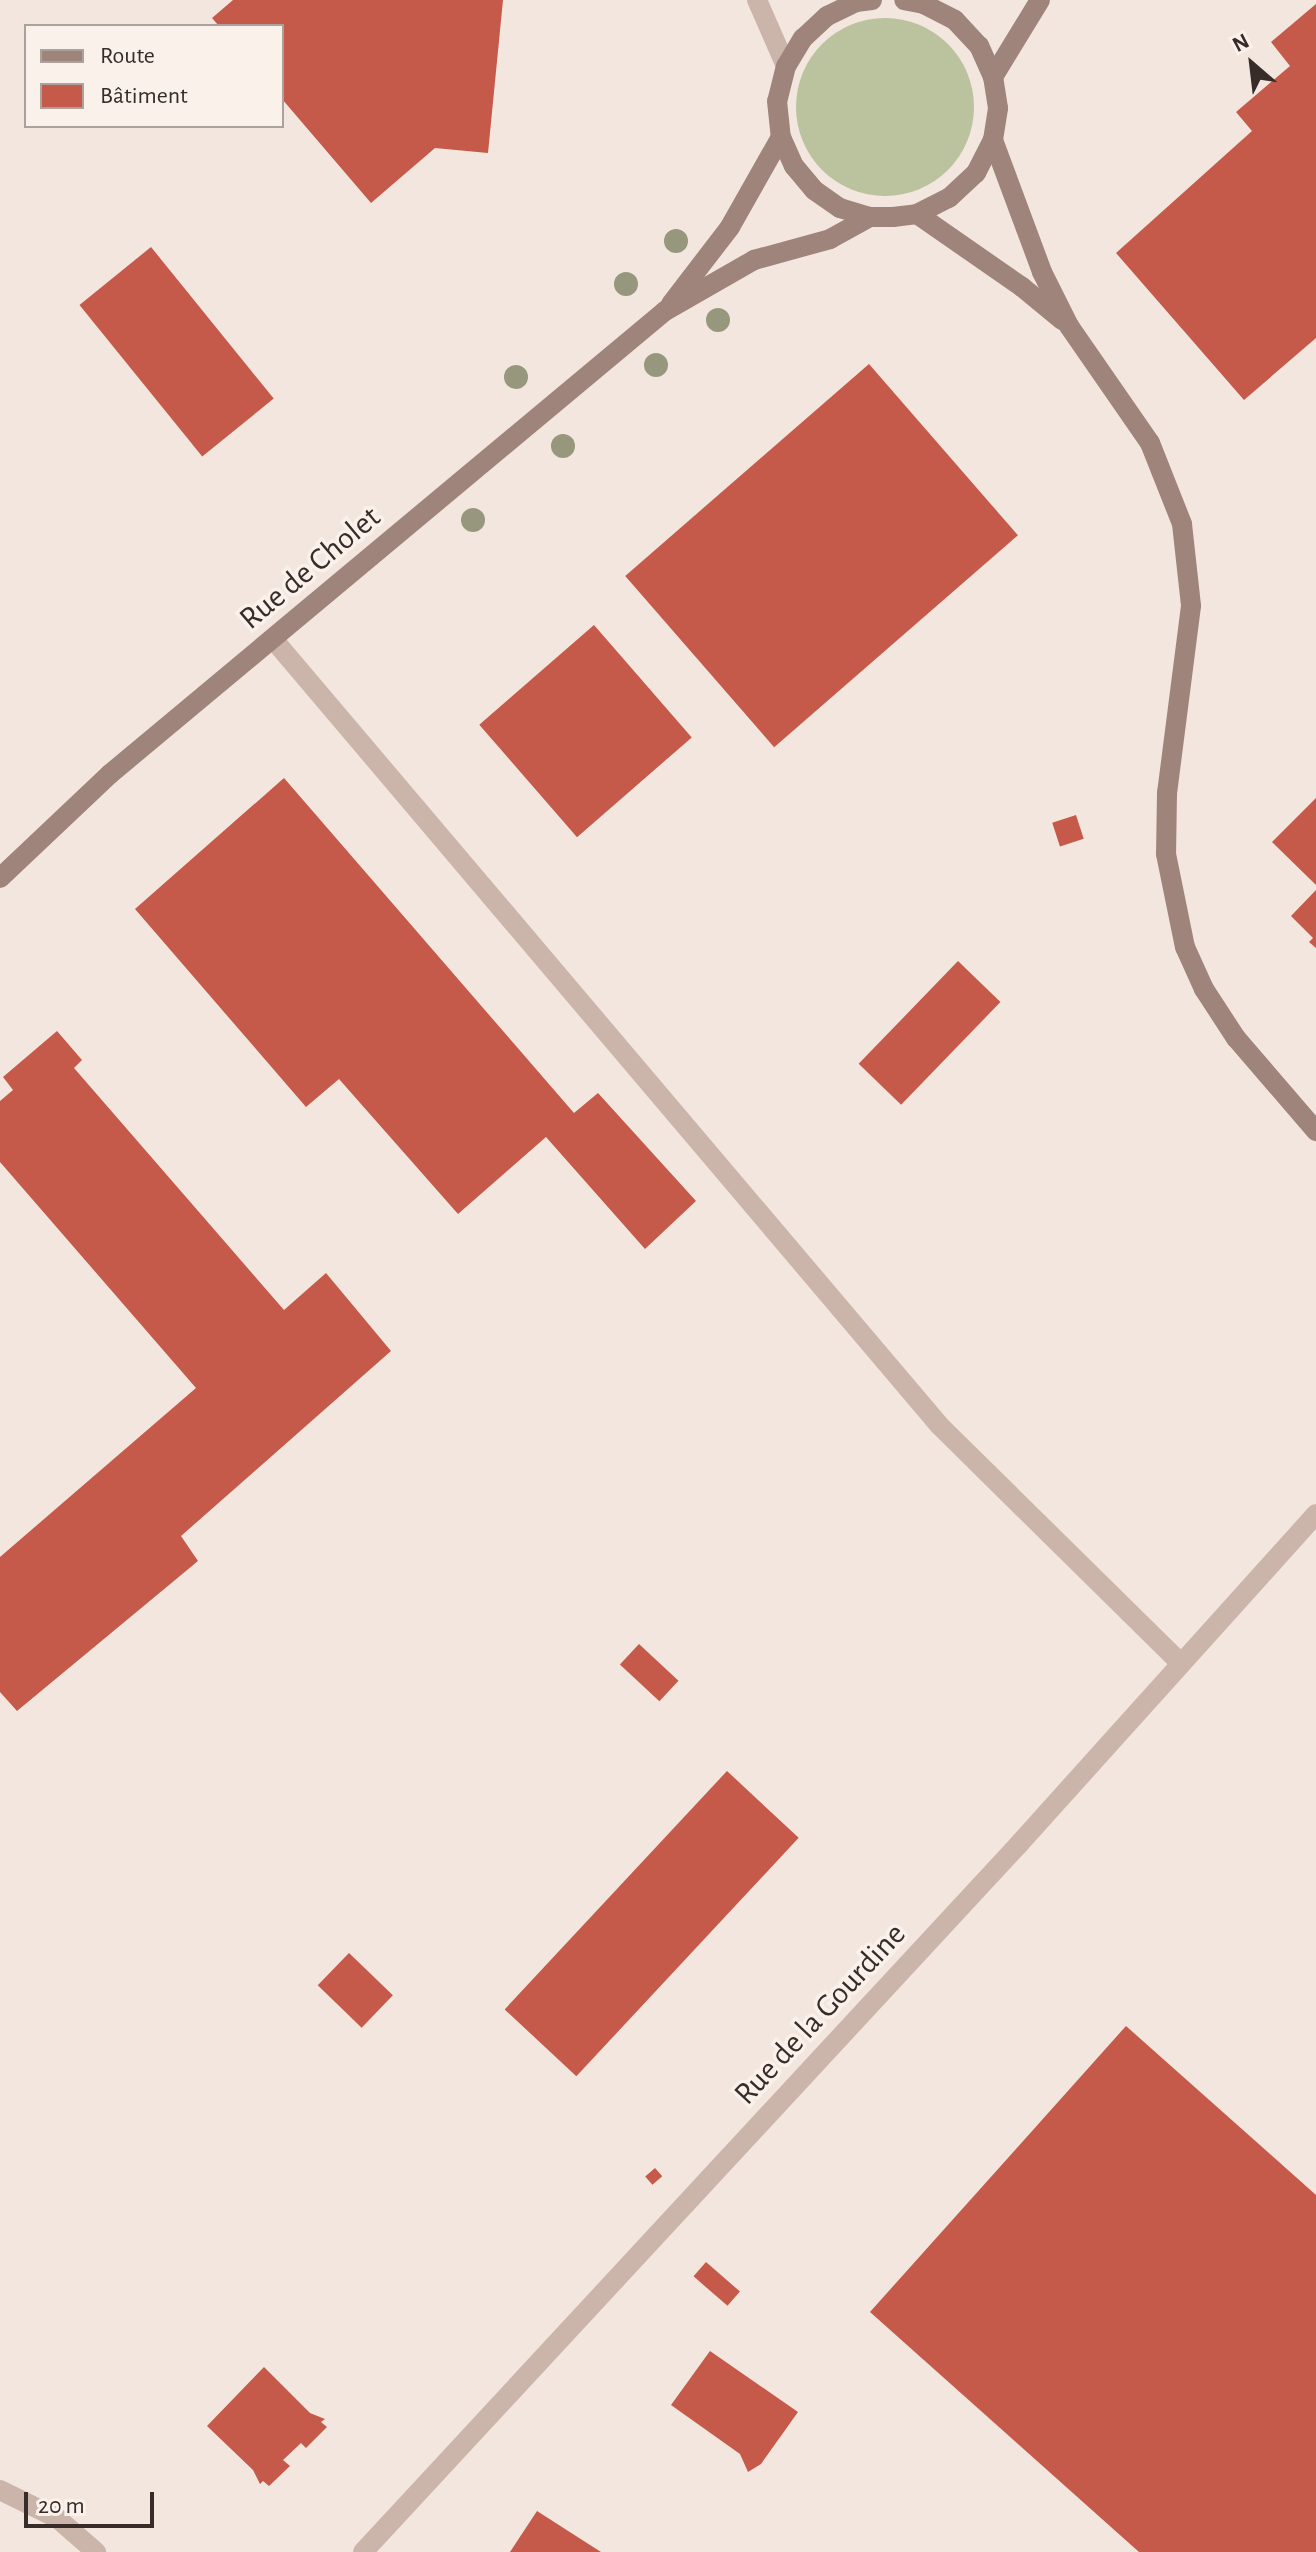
<!DOCTYPE html>
<html>
<head>
<meta charset="utf-8">
<style>
  body { margin:0 }
  #map { position:relative; width:1316px; height:2552px; overflow:hidden; background:#f2e6de; font-family:"Alegreya Sans",sans-serif }
  div>[style] { position:absolute }
  .green>* { inset:0; background:#bac29e }
  .round { border-radius:50% }
  .building>* { inset:0; background:#c5594a; transform-origin:0 0 }
  .lane>* { height:20px; margin:-10px; padding:0 10px; transform-origin:10px; border-radius:10px; background:#cbb5aa }
  .street>* { height:20px; margin:-10px; padding:0 10px; transform-origin:10px; border-radius:10px; background:#cbb5aa }
  .secondary>* { height:20px; margin:-10px; padding:0 10px; transform-origin:10px; border-radius:10px; background:#9f847b }
  .trees>* { width:24px; height:24px; margin:-12px; border-radius:50%; background:#97977d }
  span { translate:-50% -50%; white-space:nowrap; text-align:center; line-height:1.15; -webkit-text-stroke:7px #faf1eb; paint-order:stroke }
  .street-label { font-size:32px; color:#382c29 }
  .legend { position:absolute; left:24px; top:24px; width:260px; height:104px; box-sizing:border-box; background:#faf1eb; border:2px solid #aca29d; margin:0; padding:10px 14px; list-style:none; font-size:24px; color:#382c29 }
  .legend li { display:flex; align-items:center; gap:16px; height:40px }
  .legend b { width:40px; border:2px solid #aca29d }
  .north { position:absolute; left:1212px; top:24px; width:80px; height:80px; -webkit-text-stroke:6px #faf1eb; paint-order:stroke; rotate:332deg; font-size:22px; font-weight:700; line-height:32px; text-align:center; color:#382c29 }
  .north::after { content:''; display:block; margin:auto; width:28px; height:36px; background:#382c29; clip-path:polygon(50% 0,100% 100%,50% 72%,0 100%) }
  .scale { position:absolute; left:24px; top:2492px; width:130px; height:36px; box-sizing:border-box; border:4px solid #382c29; border-top:0; padding-left:10px; font-size:24px; line-height:28px; white-space:nowrap; color:#382c29; -webkit-text-stroke:6px #faf1eb; paint-order:stroke }
</style>
</head>
<body>
<div id="map">
  <div class="green">
    <div class="round" style="left:796px;top:18px;width:178px;height:178px"></div>
  </div>
  <div class="building">
    <div style="clip-path:polygon(233px 0,503px 0,488px 153px,435px 148px,371px 203px,282px 99px,282px 26px,219px 26px,212px 18px)"></div>
    <div style="clip-path:polygon(1316px 4px,1316px 338px,1244px 400px,1116px 253px,1252px 131px,1236px 112px,1290px 66px,1271px 42px)"></div>
    <div style="left:151px;top:247px;width:195px;height:92px;rotate:51deg"></div>
    <div style="left:869px;top:364px;width:227px;height:323px;rotate:49deg"></div>
    <div style="left:594px;top:625px;width:149px;height:152px;rotate:49deg"></div>
    <div style="clip-path:polygon(284px 778px,574px 1113px,598px 1093px,696px 1201px,645px 1249px,546px 1137px,458px 1214px,339px 1079px,306px 1107px,135px 909px)"></div>
    <div style="clip-path:polygon(1316px 798px,1316px 885px,1272px 842px)"></div>
    <div style="left:1076px;top:815px;width:25px;height:25px;rotate:72deg"></div>
    <div style="clip-path:polygon(1316px 890px,1316px 948px,1309px 942px,1313px 938px,1291px 916px)"></div>
    <div style="left:958px;top:961px;width:59px;height:143px;rotate:44deg"></div>
    <div style="clip-path:polygon(57px 1031px,82px 1060px,74px 1068px,284px 1310px,326px 1273px,391px 1351px,181px 1536px,198px 1561px,17px 1711px,0 1692px,0 1557px,196px 1388px,0 1162px,0 1101px,13px 1090px,3px 1077px)"></div>
    <div style="left:639px;top:1644px;width:54px;height:28px;rotate:43deg"></div>
    <div style="left:727px;top:1771px;width:98px;height:326px;rotate:43deg"></div>
    <div style="left:349px;top:1953px;width:61px;height:45px;rotate:44deg"></div>
    <div style="clip-path:polygon(1126px 2026px,1316px 2195px,1316px 2552px,1139px 2552px,870px 2312px)"></div>
    <div style="left:655px;top:2168px;width:11px;height:13px;rotate:49deg"></div>
    <div style="left:706px;top:2262px;width:45px;height:19px;rotate:41deg"></div>
    <div style="clip-path:polygon(710px 2351px,798px 2412px,761px 2464px,748px 2472px,740px 2454px,671px 2405px)"></div>
    <div style="clip-path:polygon(264px 2367px,310px 2413px,325px 2419px,321px 2422px,327px 2427px,306px 2448px,301px 2443px,283px 2460px,290px 2466px,269px 2486px,263px 2481px,260px 2484px,253px 2470px,207px 2426px)"></div>
    <div style="clip-path:polygon(537px 2511px,601px 2552px,510px 2552px)"></div>
  </div>
  <div class="lane">
    <div style="left:273px;top:639px;width:1030px;rotate:49.72deg"></div>
    <div style="left:939px;top:1425px;width:340px;rotate:44.6deg"></div>
    <div style="left:0;top:2490px;width:64px;rotate:26.2deg"></div>
    <div style="left:57px;top:2518px;width:52px;rotate:41.1deg"></div>
  </div>
  <div class="street">
    <div style="left:757px;top:0;width:72px;rotate:66.3deg"></div>
    <div style="left:363px;top:2552px;width:965px;rotate:-47.18deg"></div>
    <div style="left:1019px;top:1844px;width:444px;rotate:-48deg"></div>
  </div>
  <div class="secondary">
    <div style="left:872px;top:0;width:16px;rotate:173deg"></div>
    <div style="left:856px;top:2px;width:32px;rotate:154deg"></div>
    <div style="left:827px;top:16px;width:33px;rotate:137deg"></div>
    <div style="left:803px;top:38px;width:33px;rotate:121deg"></div>
    <div style="left:786px;top:66px;width:36px;rotate:104deg"></div>
    <div style="left:777px;top:101px;width:36px;rotate:84deg"></div>
    <div style="left:781px;top:137px;width:32px;rotate:66deg"></div>
    <div style="left:794px;top:166px;width:31px;rotate:50deg"></div>
    <div style="left:814px;top:190px;width:32px;rotate:35deg"></div>
    <div style="left:840px;top:208px;width:31px;rotate:17deg"></div>
    <div style="left:870px;top:217px;width:23px"></div>
    <div style="left:893px;top:217px;width:24px;rotate:-7deg"></div>
    <div style="left:917px;top:214px;width:36px;rotate:-27deg"></div>
    <div style="left:949px;top:198px;width:37px;rotate:-43deg"></div>
    <div style="left:976px;top:173px;width:37px;rotate:-63deg"></div>
    <div style="left:993px;top:140px;width:32px;rotate:-81deg"></div>
    <div style="left:998px;top:108px;width:31px;rotate:-99deg"></div>
    <div style="left:993px;top:77px;width:34px;rotate:-114deg"></div>
    <div style="left:979px;top:46px;width:35px;rotate:-133deg"></div>
    <div style="left:955px;top:20px;width:35px;rotate:-153deg"></div>
    <div style="left:924px;top:4px;width:20px;rotate:-169deg"></div>
    <div style="left:993px;top:77px;width:90px;rotate:-58.6deg"></div>
    <div style="left:993px;top:140px;width:141px;rotate:69.6deg"></div>
    <div style="left:1042px;top:272px;width:60px;rotate:63.4deg"></div>
    <div style="left:1069px;top:326px;width:142px;rotate:55.3deg"></div>
    <div style="left:1150px;top:443px;width:87px;rotate:68.4deg"></div>
    <div style="left:1182px;top:524px;width:82px;rotate:83.7deg"></div>
    <div style="left:1191px;top:606px;width:189px;rotate:97.3deg"></div>
    <div style="left:1167px;top:793px;width:61px;rotate:90.9deg"></div>
    <div style="left:1166px;top:854px;width:95px;rotate:78.5deg"></div>
    <div style="left:1185px;top:947px;width:46px;rotate:65.7deg"></div>
    <div style="left:1204px;top:989px;width:59px;rotate:56.9deg"></div>
    <div style="left:1236px;top:1038px;width:123px;rotate:49.3deg"></div>
    <div style="left:917px;top:214px;width:128px;rotate:34.8deg"></div>
    <div style="left:1022px;top:287px;width:52px;rotate:39.5deg"></div>
    <div style="left:671px;top:304px;width:97px;rotate:-52.5deg"></div>
    <div style="left:730px;top:227px;width:103px;rotate:-60.5deg"></div>
    <div style="left:0;top:878px;width:151px;rotate:-43.4deg"></div>
    <div style="left:110px;top:774px;width:723px;rotate:-39.84deg"></div>
    <div style="left:665px;top:311px;width:103px;rotate:-29.8deg"></div>
    <div style="left:754px;top:260px;width:79px;rotate:-15.4deg"></div>
    <div style="left:830px;top:239px;width:46px;rotate:-28.8deg"></div>
  </div>
  <div class="trees">
    <div style="left:676px;top:241px"></div>
    <div style="left:626px;top:284px"></div>
    <div style="left:718px;top:320px"></div>
    <div style="left:656px;top:365px"></div>
    <div style="left:516px;top:377px"></div>
    <div style="left:563px;top:446px"></div>
    <div style="left:473px;top:520px"></div>
  </div>
  <div class="street-label">
    <span style="left:310px;top:568px;rotate:-40deg">Rue de Cholet</span>
    <span style="left:820px;top:2014px;rotate:-47deg">Rue de la Gourdine</span>
  </div>
  <ul class="legend">
  <li><b style="height:10px;background:#9f847b"></b>Route</li>
  <li><b style="height:22px;background:#c5594a"></b>Bâtiment</li>
  </ul>
  <div class="north">N</div>
  <div class="scale">20 m</div>
</div>
</body>
</html>
